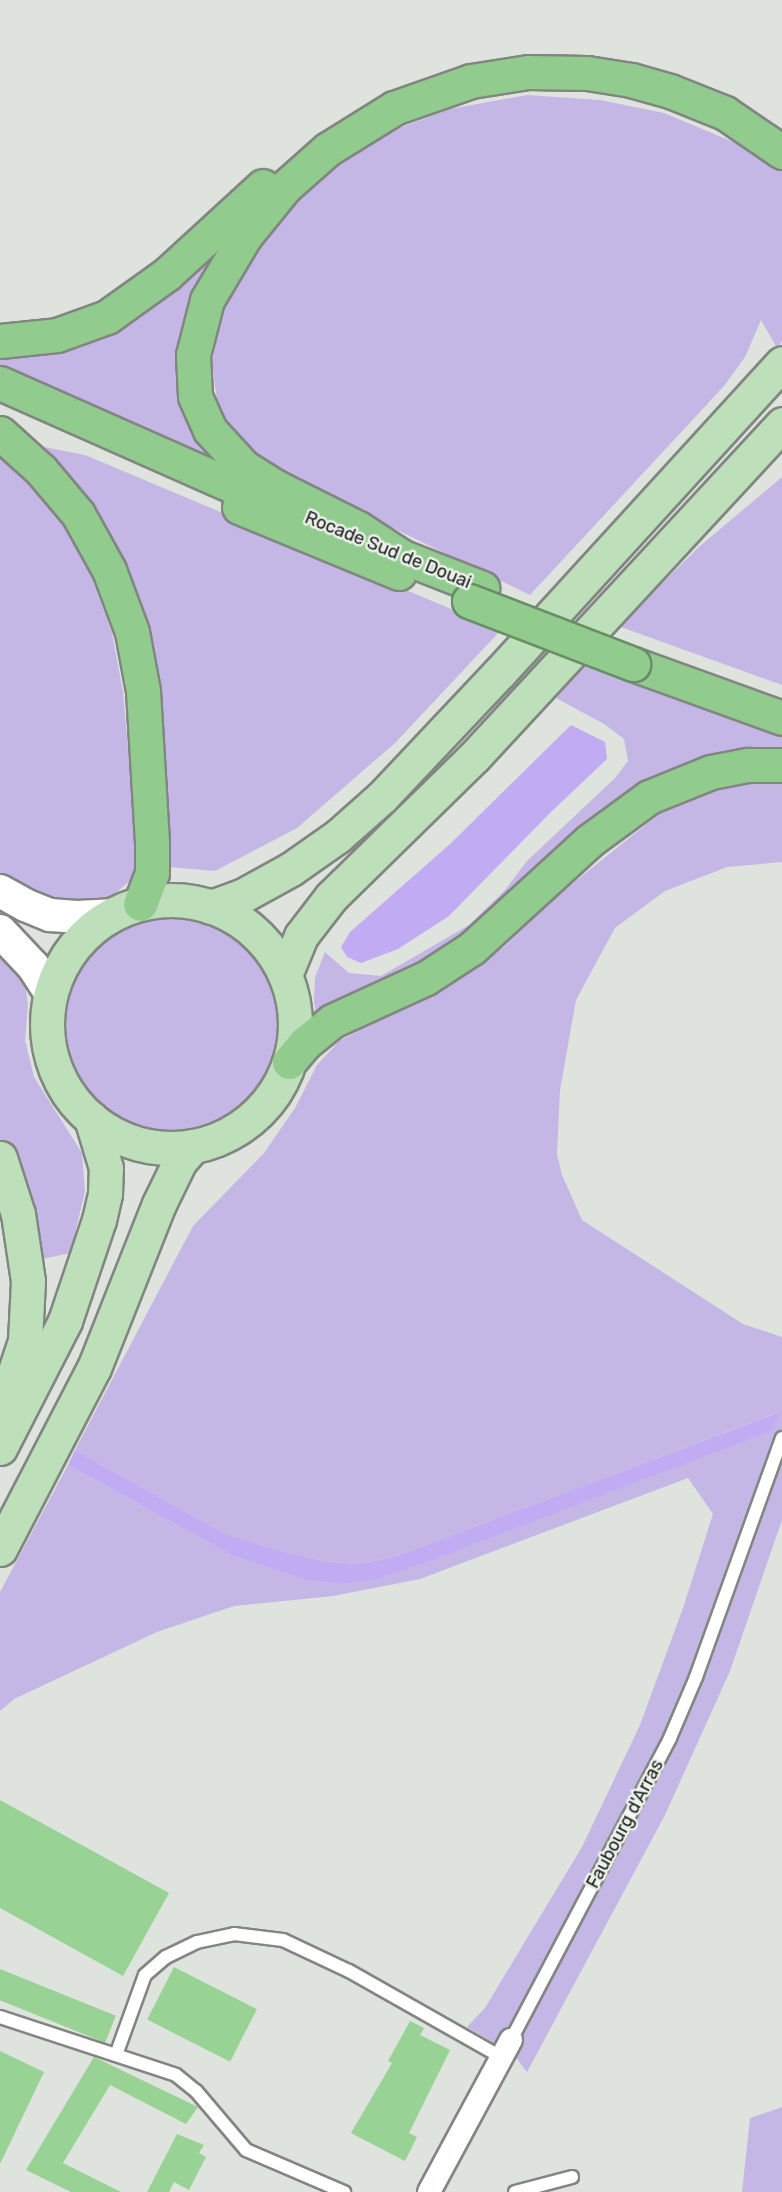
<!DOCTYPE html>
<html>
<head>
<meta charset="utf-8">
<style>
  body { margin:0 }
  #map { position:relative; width:782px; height:2192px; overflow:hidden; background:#dee3de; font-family:Rubik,sans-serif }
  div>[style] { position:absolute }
  .green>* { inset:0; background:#c4b7e6 }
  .round { border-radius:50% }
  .water>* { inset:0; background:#c1acf4 }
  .building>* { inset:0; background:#98d295; transform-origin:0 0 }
  .roads { filter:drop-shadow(2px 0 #828681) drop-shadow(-2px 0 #828681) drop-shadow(0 2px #828681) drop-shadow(0 -2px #828681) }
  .lane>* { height:12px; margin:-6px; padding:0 6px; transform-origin:6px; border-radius:6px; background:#fff }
  .street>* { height:22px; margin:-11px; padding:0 11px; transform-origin:11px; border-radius:11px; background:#fff }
  .secondary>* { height:32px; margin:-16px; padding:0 16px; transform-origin:16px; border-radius:16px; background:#fff }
  .primary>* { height:33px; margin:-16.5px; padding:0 16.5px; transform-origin:16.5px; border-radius:16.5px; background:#bde0bb }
  .primary>.ring { margin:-16.5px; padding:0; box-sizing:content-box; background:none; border:33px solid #bde0bb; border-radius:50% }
  .highway>* { height:33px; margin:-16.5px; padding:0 16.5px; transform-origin:16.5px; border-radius:16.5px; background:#91cb8e }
  .bridges { filter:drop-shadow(2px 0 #688e66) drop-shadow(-2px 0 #688e66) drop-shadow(0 2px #688e66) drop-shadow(0 -2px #688e66) }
  .highway-bridge>* { height:33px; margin:-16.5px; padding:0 16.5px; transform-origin:16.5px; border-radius:16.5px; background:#91cb8e }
  span { translate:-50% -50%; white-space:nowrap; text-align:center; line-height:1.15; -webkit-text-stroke:5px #ebf0eb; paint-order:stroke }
  .street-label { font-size:18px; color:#1c1d1c }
</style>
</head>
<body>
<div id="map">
  <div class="green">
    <div style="clip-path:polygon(527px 95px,600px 100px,664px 113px,750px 149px,782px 170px,782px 341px,777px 348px,761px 320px,745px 357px,724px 386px,530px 595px,281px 473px,249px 450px,225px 422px,217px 400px,212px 364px,222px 310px,252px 253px,310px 188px,378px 136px,450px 109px)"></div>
    <div style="clip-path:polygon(229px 234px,195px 311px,224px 464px,0 373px,0 353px,30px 354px,91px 336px)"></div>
    <div style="clip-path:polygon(34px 445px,85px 455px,501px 630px,395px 743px,297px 828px,215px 871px,169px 867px,163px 730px,154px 677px)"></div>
    <div style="clip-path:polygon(0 453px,35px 486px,66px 528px,91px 576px,112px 633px,123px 692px,138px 864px,131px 880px,111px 897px,87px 906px,62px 906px,0 878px)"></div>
    <div style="clip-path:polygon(782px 477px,782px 685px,618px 626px,700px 546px)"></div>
    <div style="clip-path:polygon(585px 663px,782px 731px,782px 753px,735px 753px,433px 961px,316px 1018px,314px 1000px,315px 977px,325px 952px,349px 973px,381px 976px,469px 925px,505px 890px,527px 861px,615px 778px,628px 761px,624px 739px,604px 724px,556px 698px)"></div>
    <div style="clip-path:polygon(753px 782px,782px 782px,782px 862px,727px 867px,665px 891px,615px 928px,576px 1000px,560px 1090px,557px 1154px,562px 1175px,582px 1220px,743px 1324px,782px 1337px,782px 1520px,730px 1671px,665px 1815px,527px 2072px,513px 2054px,467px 2027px,485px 2008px,582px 1847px,640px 1725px,683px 1608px,713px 1514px,688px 1478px,420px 1579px,333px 1596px,234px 1606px,157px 1632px,14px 1699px,0 1711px,0 1592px,68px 1465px,233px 1556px,308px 1581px,340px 1584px,774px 1430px,779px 1412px,391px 1558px,356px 1564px,323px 1561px,266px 1547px,224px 1533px,75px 1450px,193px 1226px,264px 1153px,295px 1108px,317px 1065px,339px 1041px,424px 996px,504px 947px,552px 900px,669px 806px,715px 788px)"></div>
    <div class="round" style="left:64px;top:916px;width:214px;height:214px"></div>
    <div style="clip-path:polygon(0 951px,10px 960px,25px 984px,28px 1005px,25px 1040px,34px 1077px,82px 1153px,85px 1192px,70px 1253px,38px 1260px,17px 1172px,0 1140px)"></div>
    <div style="clip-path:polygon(782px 2107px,782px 2192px,742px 2192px,750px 2118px)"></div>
  </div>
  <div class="water">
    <div style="clip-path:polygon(571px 725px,605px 742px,607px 759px,552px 811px,449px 916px,398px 949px,361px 963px,347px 957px,341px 947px,350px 932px,450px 844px)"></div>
    <div style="clip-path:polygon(780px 1412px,774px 1430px,424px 1563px,378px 1579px,340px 1584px,308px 1581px,233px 1556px,68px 1465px,75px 1450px,224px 1533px,266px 1547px,323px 1561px,356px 1564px,391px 1558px)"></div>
  </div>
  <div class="building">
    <div style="clip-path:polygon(0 1800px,169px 1893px,123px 1976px,0 1908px)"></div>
    <div style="left:174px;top:1967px;width:93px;height:59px;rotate:27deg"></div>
    <div style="left:0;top:1969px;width:125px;height:29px;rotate:22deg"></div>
    <div style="clip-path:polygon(410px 2021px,424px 2028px,420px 2035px,450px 2050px,409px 2133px,417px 2137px,405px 2161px,351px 2133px,392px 2063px,388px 2061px)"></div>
    <div style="clip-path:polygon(0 2051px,44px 2072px,0 2164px)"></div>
    <div style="clip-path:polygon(94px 2057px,198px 2107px,186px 2124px,110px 2085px,63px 2163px,121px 2192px,71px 2192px,26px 2170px)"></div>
    <div style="clip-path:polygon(177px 2134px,204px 2145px,199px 2153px,206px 2157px,189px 2190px,174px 2182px,169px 2192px,147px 2192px)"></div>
  </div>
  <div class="roads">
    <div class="lane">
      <div style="left:0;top:2017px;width:185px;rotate:18.2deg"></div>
      <div style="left:176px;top:2075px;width:26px;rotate:39deg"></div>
      <div style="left:196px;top:2091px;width:77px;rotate:49.7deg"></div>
      <div style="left:246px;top:2150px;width:107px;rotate:23.2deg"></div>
      <div style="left:511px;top:2040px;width:341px;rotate:-62.2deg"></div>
      <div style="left:670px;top:1738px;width:66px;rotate:-66.9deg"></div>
      <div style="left:696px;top:1677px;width:254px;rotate:-70.2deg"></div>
      <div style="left:116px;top:2055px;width:85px;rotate:-70.1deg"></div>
      <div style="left:145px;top:1975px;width:28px;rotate:-41deg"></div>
      <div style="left:166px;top:1957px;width:34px;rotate:-26deg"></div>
      <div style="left:197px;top:1942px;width:38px;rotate:-12deg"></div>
      <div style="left:234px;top:1934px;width:49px;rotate:7deg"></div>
      <div style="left:283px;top:1940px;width:73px;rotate:25.2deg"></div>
      <div style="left:349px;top:1971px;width:175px;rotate:29.5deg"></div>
      <div style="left:515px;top:2192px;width:59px;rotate:-14.7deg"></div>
    </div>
    <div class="street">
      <div style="left:429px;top:2192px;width:173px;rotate:-61.7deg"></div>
    </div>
    <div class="secondary">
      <div style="left:0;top:891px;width:29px;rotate:29deg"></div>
      <div style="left:25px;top:905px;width:27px;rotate:22deg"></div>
      <div style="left:50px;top:915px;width:27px;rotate:4deg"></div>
      <div style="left:77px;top:917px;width:35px;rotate:-3deg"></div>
      <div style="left:0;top:931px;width:48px;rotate:46.7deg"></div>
      <div style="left:33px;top:966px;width:33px;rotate:57deg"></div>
    </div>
    <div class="primary">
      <div class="ring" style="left:47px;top:900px;width:215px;height:215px"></div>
      <div style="left:211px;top:907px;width:33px;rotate:-20deg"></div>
      <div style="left:242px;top:896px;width:56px;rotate:-28.9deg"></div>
      <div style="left:291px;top:869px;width:57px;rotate:-35.1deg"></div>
      <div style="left:338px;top:836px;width:59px;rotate:-41.6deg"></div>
      <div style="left:382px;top:797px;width:172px;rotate:-46.7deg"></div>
      <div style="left:500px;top:672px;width:418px;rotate:-47.6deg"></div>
      <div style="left:285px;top:975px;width:42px;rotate:-67.7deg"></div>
      <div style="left:301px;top:936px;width:49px;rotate:-52.4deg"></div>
      <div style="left:331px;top:897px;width:200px;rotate:-44.4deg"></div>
      <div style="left:474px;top:757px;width:454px;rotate:-47.2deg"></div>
      <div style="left:0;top:1158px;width:59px;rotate:72.2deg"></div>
      <div style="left:18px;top:1214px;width:68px;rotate:81.5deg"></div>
      <div style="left:28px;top:1281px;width:60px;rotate:92.9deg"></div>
      <div style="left:25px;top:1341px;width:63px;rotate:108.4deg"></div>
      <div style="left:0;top:1448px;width:143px;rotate:-62.9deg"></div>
      <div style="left:65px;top:1321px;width:107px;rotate:-71.4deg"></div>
      <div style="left:99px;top:1220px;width:27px;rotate:-77deg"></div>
      <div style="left:105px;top:1194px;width:26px;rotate:-88deg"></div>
      <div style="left:106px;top:1168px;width:52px;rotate:-106.7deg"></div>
      <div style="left:0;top:1549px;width:204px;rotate:-62.6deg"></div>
      <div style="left:94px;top:1368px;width:176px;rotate:-68.4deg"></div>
      <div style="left:159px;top:1204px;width:48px;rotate:-64deg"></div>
      <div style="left:180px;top:1161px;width:20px;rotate:-49deg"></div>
    </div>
    <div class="highway">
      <div style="left:0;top:341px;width:57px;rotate:-6deg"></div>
      <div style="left:57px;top:335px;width:53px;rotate:-19.8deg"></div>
      <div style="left:107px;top:317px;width:74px;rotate:-35.6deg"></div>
      <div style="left:167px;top:274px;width:130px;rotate:-42.5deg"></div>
      <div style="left:0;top:383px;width:296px;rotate:23.9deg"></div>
      <div style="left:0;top:433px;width:55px;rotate:42.1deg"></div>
      <div style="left:41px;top:470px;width:57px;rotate:49.9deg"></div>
      <div style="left:78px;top:514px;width:64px;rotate:61deg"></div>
      <div style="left:109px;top:570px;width:66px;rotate:69.6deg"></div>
      <div style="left:132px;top:632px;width:60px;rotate:79.4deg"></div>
      <div style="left:143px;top:691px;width:151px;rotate:86.6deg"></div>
      <div style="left:152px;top:842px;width:31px;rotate:90deg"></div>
      <div style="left:152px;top:873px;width:33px;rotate:111deg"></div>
      <div style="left:239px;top:507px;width:173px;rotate:22.4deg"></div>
      <div style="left:380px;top:548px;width:110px;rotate:21.4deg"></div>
      <div style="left:401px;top:556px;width:51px;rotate:-146.9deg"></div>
      <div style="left:358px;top:528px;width:92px;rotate:-153.4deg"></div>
      <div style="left:276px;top:487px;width:39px;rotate:-148deg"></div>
      <div style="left:243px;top:466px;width:49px;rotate:-132.5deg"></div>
      <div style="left:210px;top:430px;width:37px;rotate:-114deg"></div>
      <div style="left:195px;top:396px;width:41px;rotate:-92.8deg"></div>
      <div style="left:193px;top:355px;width:57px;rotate:-75.7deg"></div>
      <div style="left:207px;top:300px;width:74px;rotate:-59.3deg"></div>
      <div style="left:245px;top:236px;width:63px;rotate:-50.8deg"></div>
      <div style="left:285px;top:187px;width:57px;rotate:-41.5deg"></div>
      <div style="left:328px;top:149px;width:78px;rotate:-31.8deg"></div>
      <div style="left:394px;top:108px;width:82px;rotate:-19.3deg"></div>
      <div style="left:471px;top:81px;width:58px;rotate:-9deg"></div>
      <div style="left:528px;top:72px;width:59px;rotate:1deg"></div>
      <div style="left:587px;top:73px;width:45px;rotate:9deg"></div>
      <div style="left:631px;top:80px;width:41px;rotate:15.8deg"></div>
      <div style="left:670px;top:91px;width:59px;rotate:21.8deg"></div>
      <div style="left:725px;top:113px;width:69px;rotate:34.4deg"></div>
      <div style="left:633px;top:664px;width:158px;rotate:19.9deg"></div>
      <div style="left:289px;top:1062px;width:25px;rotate:-50deg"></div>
      <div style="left:305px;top:1043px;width:35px;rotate:-39deg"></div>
      <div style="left:332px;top:1021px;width:103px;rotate:-24.6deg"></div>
      <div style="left:426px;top:978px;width:55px;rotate:-33.1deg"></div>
      <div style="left:472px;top:948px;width:159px;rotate:-42.4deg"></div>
      <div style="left:589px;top:841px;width:74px;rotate:-36.3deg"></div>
      <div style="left:649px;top:797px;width:67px;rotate:-22deg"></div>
      <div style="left:711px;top:772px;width:38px;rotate:-11deg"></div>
      <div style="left:748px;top:765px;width:34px"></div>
    </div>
  </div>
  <div class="bridges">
    <div class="highway-bridge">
      <div style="left:469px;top:601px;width:176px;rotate:21deg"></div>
    </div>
  </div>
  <div class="street-label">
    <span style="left:388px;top:550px;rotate:22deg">Rocade Sud de Douai</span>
    <span style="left:625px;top:1824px;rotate:-62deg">Faubourg d'Arras</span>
  </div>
</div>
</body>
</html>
